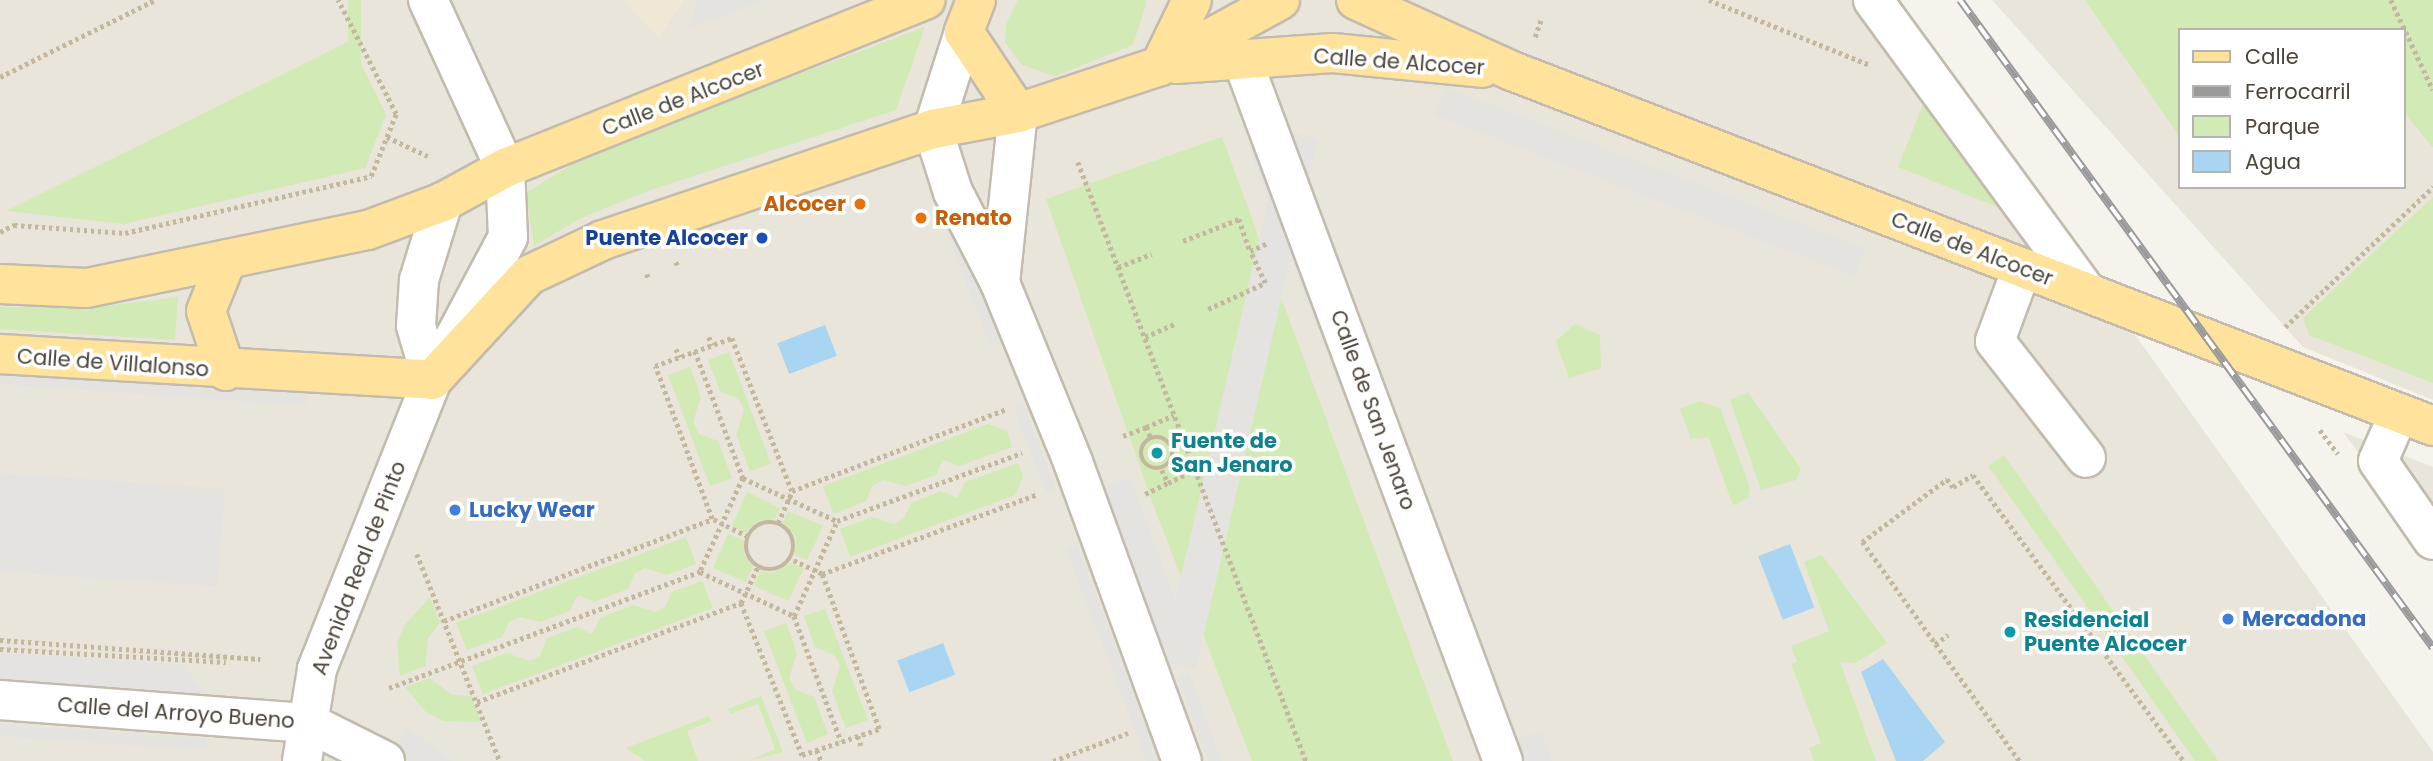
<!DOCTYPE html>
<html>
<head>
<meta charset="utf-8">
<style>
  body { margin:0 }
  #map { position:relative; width:2433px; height:761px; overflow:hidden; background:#f6f3ec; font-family:Poppins,sans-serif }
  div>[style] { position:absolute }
  .residential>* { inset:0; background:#eae5da }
  .education>* { inset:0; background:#efe8d6 }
  .green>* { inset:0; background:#d2eab5; transform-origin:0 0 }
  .parking>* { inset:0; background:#e5e3e0; transform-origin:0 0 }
  .water>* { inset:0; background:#a9d4f2; transform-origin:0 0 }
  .path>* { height:4.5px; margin-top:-2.25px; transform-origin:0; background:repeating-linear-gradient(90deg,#c4b79f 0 3.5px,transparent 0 7px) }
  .path>.ring { margin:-2.25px; padding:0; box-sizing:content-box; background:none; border:4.5px solid #c4b79f; border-radius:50% }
  .roads { filter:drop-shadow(2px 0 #c2bbae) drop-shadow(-2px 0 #c2bbae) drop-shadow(0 2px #c2bbae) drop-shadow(0 -2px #c2bbae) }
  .minor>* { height:38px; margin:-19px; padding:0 19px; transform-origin:19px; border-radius:19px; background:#fff }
  .major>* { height:38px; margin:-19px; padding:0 19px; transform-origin:19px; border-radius:19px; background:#ffe39c }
  .rail>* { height:8px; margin-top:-4px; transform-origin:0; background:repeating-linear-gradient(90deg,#fff 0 16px,#9a9a9a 0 32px); box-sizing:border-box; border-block:2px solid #9a9a9a }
  .dots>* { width:19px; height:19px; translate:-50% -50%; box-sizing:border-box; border:4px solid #fff; border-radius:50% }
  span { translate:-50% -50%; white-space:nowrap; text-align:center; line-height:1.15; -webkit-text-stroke:7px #fff; paint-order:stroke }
  .street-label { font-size:21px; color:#4b4439 }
  .food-label { font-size:21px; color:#c56008; font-weight:700 }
  .right { translate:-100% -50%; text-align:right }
  .left { translate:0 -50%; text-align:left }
  .transit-label { font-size:21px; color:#164399; font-weight:700 }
  .culture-label { font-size:21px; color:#0d838f; font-weight:700 }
  .shop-label { font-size:21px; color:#366cbe; font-weight:700 }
  .legend { position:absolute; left:2178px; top:28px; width:228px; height:161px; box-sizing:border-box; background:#fff; border:2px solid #b7b4b0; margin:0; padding:9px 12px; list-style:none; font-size:21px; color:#4b4439 }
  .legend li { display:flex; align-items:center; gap:14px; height:35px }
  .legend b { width:35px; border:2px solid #b7b4b0 }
</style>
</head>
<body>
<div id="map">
  <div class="residential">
    <div style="clip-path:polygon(0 0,1896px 0,2433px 752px,2433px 761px,0 761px)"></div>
    <div style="clip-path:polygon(evenodd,1992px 0,2433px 0,2433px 400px,2303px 347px,1992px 0,2179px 30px,2403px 30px,2403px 187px,2179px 187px,2179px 30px)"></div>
    <div style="clip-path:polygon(2343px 432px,2433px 467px,2433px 553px)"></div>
  </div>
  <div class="education">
    <div style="clip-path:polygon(623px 0,684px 0,659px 38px)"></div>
  </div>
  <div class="green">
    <div style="left:348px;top:0;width:13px;height:122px"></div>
    <div style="clip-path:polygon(1018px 0,1145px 0,1146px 4px,1133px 45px,1055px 76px,1022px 65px,1005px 42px,1006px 25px)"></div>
    <div style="clip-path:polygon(2085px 0,2433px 0,2433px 148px,2403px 111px,2403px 30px,2179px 30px,2179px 136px)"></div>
    <div style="clip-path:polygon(925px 27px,896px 110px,645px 192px,579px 219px,534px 246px,526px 193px,571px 165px,626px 139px)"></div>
    <div style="clip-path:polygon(350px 41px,386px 115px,365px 168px,124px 224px,6px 211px)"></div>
    <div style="clip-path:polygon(1924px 102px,2007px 211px,1898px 167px)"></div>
    <div style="clip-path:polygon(1222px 137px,1269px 265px,1453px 761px,1252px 761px,1155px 510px,1046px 199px)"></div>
    <div style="clip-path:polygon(2433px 197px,2433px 383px,2309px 335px,2303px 318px)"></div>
    <div style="clip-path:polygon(178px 297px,175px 340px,0 329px,0 307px,105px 306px)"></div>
    <div style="clip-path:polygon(1575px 324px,1600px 335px,1601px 368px,1569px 378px,1556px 341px)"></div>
    <div style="clip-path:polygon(729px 352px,771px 464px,750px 471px,736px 435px,744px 410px,738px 399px,720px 391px,708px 360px)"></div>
    <div style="clip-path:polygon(690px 367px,701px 397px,693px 422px,699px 434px,718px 441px,732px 478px,710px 486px,668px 375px)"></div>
    <div style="clip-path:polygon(1748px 392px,1801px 469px,1796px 480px,1761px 490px,1730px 400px)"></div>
    <div style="clip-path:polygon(1699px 401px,1720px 408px,1750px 488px,1748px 498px,1737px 504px,1733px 505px,1708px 437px,1691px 439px,1680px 409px)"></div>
    <div style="clip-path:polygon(988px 424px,1007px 431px,1012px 447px,959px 466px,943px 460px,936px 475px,905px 486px,884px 480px,873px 485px,866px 501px,834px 514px,823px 486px)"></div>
    <div style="left:2004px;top:455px;width:376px;height:19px;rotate:55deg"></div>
    <div style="clip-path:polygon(1018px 463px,1023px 477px,1015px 495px,850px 557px,840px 529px,872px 517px,894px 524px,904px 518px,911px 503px,941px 491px,957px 498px,965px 482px)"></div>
    <div style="clip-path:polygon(747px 492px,780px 508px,775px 519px,755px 523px,746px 533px,732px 526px)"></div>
    <div style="clip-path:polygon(788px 511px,823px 526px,807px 560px,795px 555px,796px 537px,783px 523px)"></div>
    <div style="clip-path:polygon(728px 534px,744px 541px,744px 555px,753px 566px,746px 582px,713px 568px)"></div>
    <div style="clip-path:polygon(686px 537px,696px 564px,667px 575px,645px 568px,635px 573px,628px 589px,594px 602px,578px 595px,570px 611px,540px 622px,519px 617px,509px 622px,502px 637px,467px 650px,456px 623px)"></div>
    <div style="clip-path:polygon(1822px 555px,1887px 643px,1856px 663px,1840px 662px,1876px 761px,1814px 761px,1809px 748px,1821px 743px,1791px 664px,1797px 662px,1791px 646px,1829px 631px,1804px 562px)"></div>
    <div style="clip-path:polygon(791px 563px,804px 568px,788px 601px,754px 586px,761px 571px,773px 573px)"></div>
    <div style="clip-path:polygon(702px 581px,713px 608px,483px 694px,472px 666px,507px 653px,529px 661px,540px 656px,547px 638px,577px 627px,592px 634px,600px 618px,633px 605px,655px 612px,665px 607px,672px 592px)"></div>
    <div style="clip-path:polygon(430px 597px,440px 623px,428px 638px,425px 666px,400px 676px,397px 644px,404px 626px)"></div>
    <div style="clip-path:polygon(825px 609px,868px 720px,846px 728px,832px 691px,840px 666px,834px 655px,815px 647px,804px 616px)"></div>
    <div style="clip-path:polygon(786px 623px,797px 653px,789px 678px,796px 690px,814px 697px,828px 734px,807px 743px,764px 631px)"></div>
    <div style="clip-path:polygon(430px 678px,452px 695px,471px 696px,481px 722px,443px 721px,426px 712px,405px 687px)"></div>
    <div style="clip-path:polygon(761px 696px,783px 752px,749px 761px,775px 749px,758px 704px,730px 714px,728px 709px)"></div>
    <div style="clip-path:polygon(709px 716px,711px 721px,687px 731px,698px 761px,645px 761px,626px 748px)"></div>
  </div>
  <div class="parking">
    <div style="clip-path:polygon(698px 0,766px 0,688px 29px)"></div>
    <div style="left:1445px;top:87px;width:450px;height:30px;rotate:21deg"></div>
    <div style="left:1284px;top:131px;width:35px;height:544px;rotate:13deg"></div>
    <div style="left:1260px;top:145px;width:605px;height:12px;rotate:69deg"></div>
    <div style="left:953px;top:218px;width:133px;height:11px;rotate:69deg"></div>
    <div style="left:0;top:373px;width:308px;height:11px;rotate:4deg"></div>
    <div style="left:1023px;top:402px;width:93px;height:11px;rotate:69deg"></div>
    <div style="left:0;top:473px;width:225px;height:98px;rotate:4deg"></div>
    <div style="left:1130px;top:477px;width:189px;height:29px;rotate:70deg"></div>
    <div style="left:1077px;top:545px;width:231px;height:12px;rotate:69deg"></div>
    <div style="clip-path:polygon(0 653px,182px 664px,206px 694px,0 682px)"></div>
    <div style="left:1189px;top:672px;width:95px;height:12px;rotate:70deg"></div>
    <div style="left:0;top:724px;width:208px;height:12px;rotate:4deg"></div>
    <div style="clip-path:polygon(405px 725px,453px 761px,408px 761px,396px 753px)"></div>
    <div style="clip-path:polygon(1541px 731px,1552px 761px,1521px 761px,1513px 741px)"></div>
  </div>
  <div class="water">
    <div style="left:825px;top:325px;width:33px;height:51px;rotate:69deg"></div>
    <div style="left:1790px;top:544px;width:68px;height:34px;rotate:69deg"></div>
    <div style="left:943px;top:643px;width:34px;height:49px;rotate:69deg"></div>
    <div style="clip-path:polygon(1883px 659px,1945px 742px,1923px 761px,1896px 761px,1861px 672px)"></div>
  </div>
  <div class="path">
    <div style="left:1709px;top:0;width:174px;rotate:22deg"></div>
    <div style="left:2391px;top:0;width:99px;rotate:65deg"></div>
    <div style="left:1535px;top:37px;width:21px;rotate:-71deg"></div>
    <div style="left:0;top:77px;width:173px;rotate:-26.4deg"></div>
    <div style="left:387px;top:137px;width:45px;rotate:24.9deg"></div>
    <div style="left:1078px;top:162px;width:641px;rotate:69.16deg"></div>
    <div style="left:0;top:232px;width:16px;rotate:-27deg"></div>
    <div style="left:14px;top:225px;width:111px;rotate:4.1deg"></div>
    <div style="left:125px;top:233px;width:253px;rotate:-13deg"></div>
    <div style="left:371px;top:176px;width:67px;rotate:-68deg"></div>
    <div style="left:396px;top:114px;width:128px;rotate:-117deg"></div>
    <div style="left:1183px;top:241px;width:60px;rotate:-21.4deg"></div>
    <div style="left:1239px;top:219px;width:34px;rotate:71deg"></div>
    <div style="left:1250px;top:251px;width:20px;rotate:-24deg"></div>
    <div style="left:676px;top:262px;width:7px;rotate:63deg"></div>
    <div style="left:1118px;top:267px;width:36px;rotate:-21deg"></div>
    <div style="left:647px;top:274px;width:6px;rotate:72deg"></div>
    <div style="left:1208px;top:309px;width:63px;rotate:-24.5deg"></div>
    <div style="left:1265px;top:283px;width:35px;rotate:-115deg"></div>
    <div style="left:2285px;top:327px;width:204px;rotate:-43.4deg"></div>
    <div style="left:709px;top:337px;width:9px;rotate:69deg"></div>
    <div style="left:1145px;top:337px;width:35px;rotate:-24deg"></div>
    <div style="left:676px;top:349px;width:9px;rotate:63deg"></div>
    <div style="left:695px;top:351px;width:136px;rotate:69.3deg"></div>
    <div style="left:743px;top:478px;width:103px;rotate:114.6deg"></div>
    <div style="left:1146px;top:427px;width:30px;rotate:-23deg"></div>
    <div style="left:2320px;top:430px;width:30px;rotate:53deg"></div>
    <div style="left:1123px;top:436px;width:25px;rotate:-21deg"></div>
    <div style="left:1146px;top:427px;width:12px;rotate:66deg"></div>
    <div class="ring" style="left:1141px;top:437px;width:27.5px;height:27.5px"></div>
    <div style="left:1162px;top:470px;width:14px;rotate:65deg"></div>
    <div style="left:1168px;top:483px;width:30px;rotate:-26deg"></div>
    <div style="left:743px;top:478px;width:103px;rotate:24.6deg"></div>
    <div style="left:1145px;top:494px;width:25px;rotate:-26deg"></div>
    <div class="ring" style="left:746px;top:522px;width:43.5px;height:43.5px"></div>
    <div style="left:778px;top:523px;width:35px;rotate:-66deg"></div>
    <div style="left:792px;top:491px;width:230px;rotate:-20.9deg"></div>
    <div style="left:748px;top:537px;width:40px;rotate:-153.4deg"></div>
    <div style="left:712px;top:519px;width:163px;rotate:-110.4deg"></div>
    <div style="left:655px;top:366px;width:82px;rotate:-20deg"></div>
    <div style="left:732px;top:338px;width:164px;rotate:68.6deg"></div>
    <div style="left:417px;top:554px;width:223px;rotate:68.2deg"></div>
    <div style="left:822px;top:574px;width:230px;rotate:-20.3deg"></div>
    <div style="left:741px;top:603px;width:164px;rotate:68.1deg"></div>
    <div style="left:802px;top:755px;width:81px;rotate:-18.7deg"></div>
    <div style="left:879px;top:729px;width:165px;rotate:-110.2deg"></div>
    <div style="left:822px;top:574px;width:35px;rotate:-155deg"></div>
    <div style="left:794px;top:616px;width:104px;rotate:-65.6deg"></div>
    <div style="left:837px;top:521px;width:197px;rotate:-20.2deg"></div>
    <div style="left:444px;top:621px;width:287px;rotate:-20.8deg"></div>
    <div style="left:0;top:640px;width:261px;rotate:4.2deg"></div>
    <div style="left:1935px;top:644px;width:16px;rotate:-35deg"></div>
    <div style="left:0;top:649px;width:226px;rotate:3.3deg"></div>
    <div style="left:389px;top:688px;width:332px;rotate:-20.5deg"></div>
    <div style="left:700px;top:572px;width:104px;rotate:25.1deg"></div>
    <div style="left:794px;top:616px;width:134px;rotate:69.4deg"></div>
    <div style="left:477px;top:702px;width:282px;rotate:-20.6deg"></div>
    <div style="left:741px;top:603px;width:41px;rotate:-65.3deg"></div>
    <div style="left:858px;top:736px;width:10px;rotate:73deg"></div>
    <div style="left:817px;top:750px;width:12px;rotate:70deg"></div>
    <div style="left:1053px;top:761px;width:80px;rotate:-20.5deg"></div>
    <div style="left:2019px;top:761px;width:269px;rotate:-125.6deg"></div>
    <div style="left:1862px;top:542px;width:106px;rotate:-36.5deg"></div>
    <div style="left:1947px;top:479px;width:10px;rotate:53deg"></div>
    <div style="left:1953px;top:487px;width:23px;rotate:-31deg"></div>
    <div style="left:1973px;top:475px;width:355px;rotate:53.6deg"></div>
  </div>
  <div class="roads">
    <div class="minor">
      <div style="left:1873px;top:0;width:359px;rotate:53.8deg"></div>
      <div style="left:964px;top:32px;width:102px;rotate:107.7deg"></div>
      <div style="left:933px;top:129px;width:66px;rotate:72.4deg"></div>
      <div style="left:953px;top:192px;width:102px;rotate:62.7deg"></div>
      <div style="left:1000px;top:283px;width:193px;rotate:67.8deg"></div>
      <div style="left:1073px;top:462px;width:318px;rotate:70deg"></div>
      <div style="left:1242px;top:59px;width:749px;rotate:69.61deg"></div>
      <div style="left:2022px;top:268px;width:78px;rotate:110.3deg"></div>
      <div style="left:1995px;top:341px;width:148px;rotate:52.1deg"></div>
      <div style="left:1000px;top:283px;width:171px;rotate:-84deg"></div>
      <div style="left:432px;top:380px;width:56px;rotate:-106.5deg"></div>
      <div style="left:416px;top:326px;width:46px;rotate:-86.3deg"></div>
      <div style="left:419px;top:280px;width:82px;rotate:-72.9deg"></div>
      <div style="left:2399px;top:413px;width:52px;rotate:113.6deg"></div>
      <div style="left:2378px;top:461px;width:96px;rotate:55.2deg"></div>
      <div style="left:0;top:700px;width:310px;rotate:4.3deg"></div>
      <div style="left:309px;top:723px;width:85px;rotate:26.6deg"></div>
      <div style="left:302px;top:761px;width:93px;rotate:-80.7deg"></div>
      <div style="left:317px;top:669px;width:311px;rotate:-68.3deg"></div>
      <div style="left:432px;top:380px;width:162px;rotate:-62deg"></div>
      <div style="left:508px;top:237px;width:69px;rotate:-92.5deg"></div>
      <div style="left:505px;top:168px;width:185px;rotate:-114.6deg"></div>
    </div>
    <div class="major">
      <div style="left:976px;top:0;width:34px;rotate:111deg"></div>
      <div style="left:964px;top:32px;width:97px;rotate:56.3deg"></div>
      <div style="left:1356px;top:0;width:171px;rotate:24.5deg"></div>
      <div style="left:1512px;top:71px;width:987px;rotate:21.08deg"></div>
      <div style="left:1176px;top:64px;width:157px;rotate:-4deg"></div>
      <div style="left:1333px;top:53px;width:150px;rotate:5.7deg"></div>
      <div style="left:1160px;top:66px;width:73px;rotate:-64.1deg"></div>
      <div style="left:0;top:284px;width:87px;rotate:2.6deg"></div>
      <div style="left:87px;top:288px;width:287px;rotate:-11.7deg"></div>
      <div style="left:368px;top:230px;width:80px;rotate:-20.5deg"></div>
      <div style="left:443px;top:202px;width:71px;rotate:-28.7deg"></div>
      <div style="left:505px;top:168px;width:453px;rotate:-21.8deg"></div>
      <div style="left:0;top:354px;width:433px;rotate:3.4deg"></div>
      <div style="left:432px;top:380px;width:143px;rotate:-47.3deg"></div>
      <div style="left:529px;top:275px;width:82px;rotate:-25.3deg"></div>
      <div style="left:603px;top:240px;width:348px;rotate:-18.6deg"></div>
      <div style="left:933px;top:129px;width:86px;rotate:-10.7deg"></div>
      <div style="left:1018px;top:113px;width:150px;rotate:-18.3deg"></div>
      <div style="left:1160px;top:66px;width:137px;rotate:-28.8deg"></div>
      <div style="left:226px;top:371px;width:63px;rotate:-108.4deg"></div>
      <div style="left:206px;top:311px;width:56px;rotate:-68deg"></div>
    </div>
  </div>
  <div class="rail">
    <div style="left:1960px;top:0;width:802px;rotate:53.87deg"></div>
  </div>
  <div class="dots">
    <div style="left:860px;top:204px;background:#e8710a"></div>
    <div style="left:921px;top:218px;background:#e8710a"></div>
    <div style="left:762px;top:238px;background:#1a4fb4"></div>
    <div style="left:1157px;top:453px;background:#0f9aa8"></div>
    <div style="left:455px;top:510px;background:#3f7fe0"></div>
    <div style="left:2228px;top:619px;background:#3f7fe0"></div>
    <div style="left:2010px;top:632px;background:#0f9aa8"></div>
  </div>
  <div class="street-label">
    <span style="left:1399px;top:62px;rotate:4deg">Calle de Alcocer</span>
    <span style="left:683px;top:99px;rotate:-21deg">Calle de Alcocer</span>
    <span style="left:1972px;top:249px;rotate:21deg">Calle de Alcocer</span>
    <span style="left:113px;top:363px;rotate:4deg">Calle de Villalonso</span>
    <span style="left:1373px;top:410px;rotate:70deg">Calle de San Jenaro</span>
    <span style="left:359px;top:568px;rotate:-69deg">Avenida Real de Pinto</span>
    <span style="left:176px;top:713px;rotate:4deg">Calle del Arroyo Bueno</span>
  </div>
  <div class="food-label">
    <span class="right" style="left:846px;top:204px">Alcocer</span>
    <span class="left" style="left:935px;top:218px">Renato</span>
  </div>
  <div class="transit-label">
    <span class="right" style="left:748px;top:238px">Puente Alcocer</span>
  </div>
  <div class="culture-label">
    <span class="left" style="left:1171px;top:453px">Fuente de<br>San Jenaro</span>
    <span class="left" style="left:2024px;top:632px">Residencial<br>Puente Alcocer</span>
  </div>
  <div class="shop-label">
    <span class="left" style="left:469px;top:510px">Lucky Wear</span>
    <span class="left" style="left:2242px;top:619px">Mercadona</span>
  </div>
  <ul class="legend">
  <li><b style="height:9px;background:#ffe39c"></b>Calle</li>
  <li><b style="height:9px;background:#9a9a9a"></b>Ferrocarril</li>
  <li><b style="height:19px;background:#d2eab5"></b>Parque</li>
  <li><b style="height:19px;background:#a9d4f2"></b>Agua</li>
  </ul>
</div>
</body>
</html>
